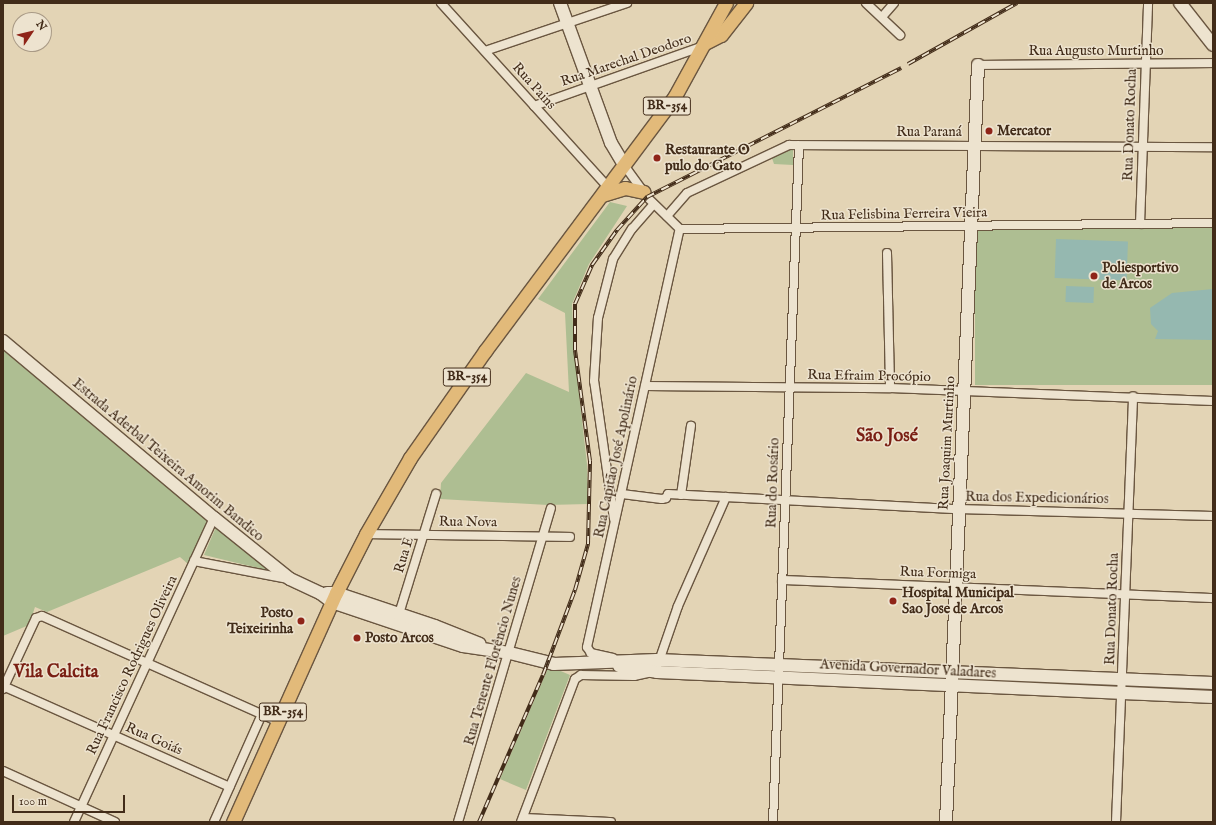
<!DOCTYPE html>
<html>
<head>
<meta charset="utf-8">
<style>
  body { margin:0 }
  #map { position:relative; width:1216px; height:825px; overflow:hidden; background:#e3d4b5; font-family:"IM FELL English",serif }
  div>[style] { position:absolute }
  .green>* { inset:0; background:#aebe92; transform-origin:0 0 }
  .water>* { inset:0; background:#95b8b0; transform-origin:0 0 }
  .roads { filter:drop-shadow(1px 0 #6a5640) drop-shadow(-1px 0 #6a5640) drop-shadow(0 1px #6a5640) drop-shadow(0 -1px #6a5640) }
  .street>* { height:8px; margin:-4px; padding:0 4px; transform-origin:4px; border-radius:4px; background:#ede3cf }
  .secondary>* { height:12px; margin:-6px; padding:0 6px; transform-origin:6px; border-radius:6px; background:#ede3cf }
  .primary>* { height:13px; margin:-6.5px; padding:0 6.5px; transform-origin:6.5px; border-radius:6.5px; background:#e2ba7a }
  .rail>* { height:4px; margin-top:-2px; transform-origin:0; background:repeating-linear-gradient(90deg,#ede3cf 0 8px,#422c19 0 16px); box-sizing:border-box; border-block:1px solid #422c19 }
  .dots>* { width:11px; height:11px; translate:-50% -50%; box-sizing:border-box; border:2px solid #ede3cf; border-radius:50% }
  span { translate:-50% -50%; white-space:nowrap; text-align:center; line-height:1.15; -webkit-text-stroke:3px #ede3cf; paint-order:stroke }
  .shield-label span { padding:1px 3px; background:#ede3cf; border:1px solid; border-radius:3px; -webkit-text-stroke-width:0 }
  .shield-label { font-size:13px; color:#422c19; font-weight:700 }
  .street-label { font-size:14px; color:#422c19 }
  .poi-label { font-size:14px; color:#422c19; font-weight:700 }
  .left { translate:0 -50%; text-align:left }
  .right { translate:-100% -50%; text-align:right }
  .district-label { font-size:18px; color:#7a1f14; font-weight:700 }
  .frame { position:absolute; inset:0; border:4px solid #422c19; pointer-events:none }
  .north { position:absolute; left:12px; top:12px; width:40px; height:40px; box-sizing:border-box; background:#ede3cf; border:1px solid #a99a86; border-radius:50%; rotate:55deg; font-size:11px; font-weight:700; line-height:16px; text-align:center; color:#422c19 }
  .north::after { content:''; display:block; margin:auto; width:14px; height:18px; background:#8f2418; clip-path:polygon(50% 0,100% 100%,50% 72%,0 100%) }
  .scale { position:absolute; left:12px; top:795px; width:113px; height:18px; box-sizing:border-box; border:2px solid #422c19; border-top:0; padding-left:5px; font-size:12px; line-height:14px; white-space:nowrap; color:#422c19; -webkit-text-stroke:3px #ede3cf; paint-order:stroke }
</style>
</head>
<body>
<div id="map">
  <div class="green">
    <div style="clip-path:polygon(793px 148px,793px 165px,774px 164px,772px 158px)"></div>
    <div style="clip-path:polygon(610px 202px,627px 206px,589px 264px,572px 304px,574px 350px,587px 464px,588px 504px,548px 505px,440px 499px,441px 483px,526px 373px,569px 392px,565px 313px,538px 299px)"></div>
    <div style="left:975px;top:228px;width:238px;height:157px"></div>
    <div style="clip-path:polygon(3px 350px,208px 521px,188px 564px,180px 557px,47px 612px,35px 607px,29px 625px,3px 636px)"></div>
    <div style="clip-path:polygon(216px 527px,275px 572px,204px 555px)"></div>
    <div style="clip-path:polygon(549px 666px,570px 675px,526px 790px,500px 779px)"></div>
  </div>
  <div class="water">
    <div style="left:1056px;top:239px;width:72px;height:39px;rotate:2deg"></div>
    <div style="left:1066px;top:286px;width:28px;height:16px;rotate:2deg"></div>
    <div style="clip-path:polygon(1213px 289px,1213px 340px,1155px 339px,1158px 331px,1151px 324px,1150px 308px,1172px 293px)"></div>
  </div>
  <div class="roads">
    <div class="street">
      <div style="left:441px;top:3px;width:248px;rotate:47.8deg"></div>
      <div style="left:866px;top:3px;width:47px;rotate:43.3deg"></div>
      <div style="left:882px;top:17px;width:18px;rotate:-49deg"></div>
      <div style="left:485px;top:51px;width:150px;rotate:-18.7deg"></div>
      <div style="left:978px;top:65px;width:235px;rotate:-0.5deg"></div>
      <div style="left:534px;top:106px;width:179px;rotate:-19.5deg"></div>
      <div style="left:624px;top:165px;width:39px;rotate:54deg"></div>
      <div style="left:647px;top:197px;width:46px;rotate:44.1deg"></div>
      <div style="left:680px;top:229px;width:533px;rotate:-0.64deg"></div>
      <div style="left:667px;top:216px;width:30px;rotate:-49deg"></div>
      <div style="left:687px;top:193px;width:113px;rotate:-25.2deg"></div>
      <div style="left:789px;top:145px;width:424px;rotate:0.3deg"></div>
      <div style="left:1140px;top:224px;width:221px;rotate:-87.9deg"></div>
      <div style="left:887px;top:253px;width:135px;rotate:88.7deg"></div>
      <div style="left:645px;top:386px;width:245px;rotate:0.5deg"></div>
      <div style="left:890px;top:388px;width:323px;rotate:2.3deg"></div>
      <div style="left:622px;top:494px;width:40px;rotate:7.1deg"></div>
      <div style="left:662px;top:499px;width:4px;rotate:-14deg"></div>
      <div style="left:666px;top:498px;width:4px;rotate:-63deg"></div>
      <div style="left:668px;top:494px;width:290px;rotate:3deg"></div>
      <div style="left:958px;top:509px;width:255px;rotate:1.6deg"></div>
      <div style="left:681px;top:495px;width:70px;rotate:-81.8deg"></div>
      <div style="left:614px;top:519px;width:139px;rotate:-98.2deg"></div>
      <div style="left:594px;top:381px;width:63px;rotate:-86.4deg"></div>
      <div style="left:598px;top:318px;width:61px;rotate:-75.7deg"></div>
      <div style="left:613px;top:259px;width:36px;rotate:-58deg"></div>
      <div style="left:632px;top:229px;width:33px;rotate:-49deg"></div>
      <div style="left:366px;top:534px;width:204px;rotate:0.8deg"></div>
      <div style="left:194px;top:561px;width:96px;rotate:10.8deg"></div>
      <div style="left:782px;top:580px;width:431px;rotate:2.4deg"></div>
      <div style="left:398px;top:617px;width:129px;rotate:-72.8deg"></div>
      <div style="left:613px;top:658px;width:23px;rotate:-167deg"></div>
      <div style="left:591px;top:653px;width:7px;rotate:-124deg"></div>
      <div style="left:587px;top:647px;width:428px;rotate:-77.5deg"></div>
      <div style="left:658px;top:664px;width:61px;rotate:-71deg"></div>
      <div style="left:678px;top:606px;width:119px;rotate:-66.2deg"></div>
      <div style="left:3px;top:686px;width:248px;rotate:24deg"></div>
      <div style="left:3px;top:689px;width:78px;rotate:-65.1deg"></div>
      <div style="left:36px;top:618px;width:6px;rotate:-18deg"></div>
      <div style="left:42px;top:616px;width:260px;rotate:24.1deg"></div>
      <div style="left:3px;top:771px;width:123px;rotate:24.5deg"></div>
      <div style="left:523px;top:818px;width:88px;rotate:2.6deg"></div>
      <div style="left:74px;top:822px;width:335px;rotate:-65.3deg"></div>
      <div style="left:214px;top:822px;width:118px;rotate:-66deg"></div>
      <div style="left:458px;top:822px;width:327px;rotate:-73.5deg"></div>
      <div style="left:521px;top:822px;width:153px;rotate:-69.3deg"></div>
      <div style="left:575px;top:679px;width:7px;rotate:-34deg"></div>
      <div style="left:581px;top:675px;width:53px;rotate:1.1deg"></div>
      <div style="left:634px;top:676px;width:14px;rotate:-12deg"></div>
      <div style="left:773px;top:822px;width:677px;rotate:-87.8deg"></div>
      <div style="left:1116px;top:822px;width:426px;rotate:-87.7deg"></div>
    </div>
    <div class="secondary">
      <div style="left:560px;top:3px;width:149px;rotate:70deg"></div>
      <div style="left:611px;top:143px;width:26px;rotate:59deg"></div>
      <div style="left:1180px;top:3px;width:53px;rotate:51.8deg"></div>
      <div style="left:3px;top:341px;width:275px;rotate:40deg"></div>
      <div style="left:214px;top:518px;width:97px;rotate:38.8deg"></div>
      <div style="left:290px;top:579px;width:33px;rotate:25deg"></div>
      <div style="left:320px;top:593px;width:15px;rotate:37deg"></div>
      <div style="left:332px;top:602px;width:138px;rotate:18.6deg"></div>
      <div style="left:463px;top:646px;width:48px;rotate:8.5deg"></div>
      <div style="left:510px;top:653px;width:45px;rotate:14deg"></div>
      <div style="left:554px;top:664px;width:103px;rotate:-2.2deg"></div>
      <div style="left:657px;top:660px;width:556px;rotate:2.37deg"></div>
      <div style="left:327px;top:593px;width:9px"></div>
      <div style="left:336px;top:593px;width:104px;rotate:18.4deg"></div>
      <div style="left:435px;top:626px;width:48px;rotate:21.8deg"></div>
      <div style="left:619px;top:666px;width:38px;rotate:9deg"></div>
      <div style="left:657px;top:672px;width:557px;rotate:2.57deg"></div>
      <div style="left:946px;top:822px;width:758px;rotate:-87.58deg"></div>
    </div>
    <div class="primary">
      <div style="left:705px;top:43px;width:18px;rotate:-27deg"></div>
      <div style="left:721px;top:35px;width:41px;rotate:-52deg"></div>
      <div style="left:602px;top:195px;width:24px;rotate:-17deg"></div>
      <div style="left:625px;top:188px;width:19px;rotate:12deg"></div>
      <div style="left:233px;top:822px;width:251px;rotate:-65.8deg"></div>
      <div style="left:336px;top:593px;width:66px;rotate:-63deg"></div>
      <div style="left:366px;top:534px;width:88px;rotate:-59.9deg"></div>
      <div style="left:410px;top:458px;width:131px;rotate:-55deg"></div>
      <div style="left:485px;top:351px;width:318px;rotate:-53.3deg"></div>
      <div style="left:675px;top:96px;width:106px;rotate:-61.3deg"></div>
    </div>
  </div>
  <div class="rail">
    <div style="left:908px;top:64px;width:125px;rotate:-29.2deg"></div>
    <div style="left:479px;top:822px;width:160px;rotate:-66.5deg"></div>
    <div style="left:543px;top:675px;width:91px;rotate:-69.4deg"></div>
    <div style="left:575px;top:590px;width:48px;rotate:-74.2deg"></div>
    <div style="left:588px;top:544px;width:83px;rotate:-88.6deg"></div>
    <div style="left:590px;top:461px;width:112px;rotate:-97.7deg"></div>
    <div style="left:575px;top:350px;width:46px;rotate:-90deg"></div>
    <div style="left:575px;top:304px;width:43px;rotate:-66.4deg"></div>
    <div style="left:592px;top:265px;width:43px;rotate:-54.5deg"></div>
    <div style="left:617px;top:230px;width:45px;rotate:-47.7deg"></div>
    <div style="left:647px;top:197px;width:285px;rotate:-26.9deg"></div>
  </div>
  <div class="dots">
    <div style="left:989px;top:131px;background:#8f2418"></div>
    <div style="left:657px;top:158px;background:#8f2418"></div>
    <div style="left:1094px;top:276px;background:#8f2418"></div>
    <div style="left:893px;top:601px;background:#8f2418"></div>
    <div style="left:301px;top:621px;background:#8f2418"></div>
    <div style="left:357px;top:638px;background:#8f2418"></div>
  </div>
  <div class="shield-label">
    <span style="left:667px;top:106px">BR-354</span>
    <span style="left:467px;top:377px">BR-354</span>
    <span style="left:283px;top:712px">BR-354</span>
  </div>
  <div class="street-label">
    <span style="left:1096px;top:51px">Rua Augusto Murtinho</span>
    <span style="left:626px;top:60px;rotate:-19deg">Rua Marechal Deodoro</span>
    <span style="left:534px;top:86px;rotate:48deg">Rua Pains</span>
    <span style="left:1130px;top:125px;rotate:-88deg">Rua Donato Rocha</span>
    <span style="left:929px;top:132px">Rua Paraná</span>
    <span style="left:904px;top:214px;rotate:-1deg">Rua Felisbina Ferreira Vieira</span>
    <span style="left:869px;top:376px;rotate:1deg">Rua Efraim Procópio</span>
    <span style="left:947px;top:443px;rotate:-87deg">Rua Joaquim Murtinho</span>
    <span style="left:616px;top:457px;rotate:-78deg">Rua Capitão José Apolinário</span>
    <span style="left:168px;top:460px;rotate:40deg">Estrada Aderbal Teixeira Amorim Bandico</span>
    <span style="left:773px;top:483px;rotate:-88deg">Rua do Rosário</span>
    <span style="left:1037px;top:498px;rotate:1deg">Rua dos Expedicionários</span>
    <span style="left:468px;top:522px;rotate:1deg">Rua Nova</span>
    <span style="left:404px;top:555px;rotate:-73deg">Rua E</span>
    <span style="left:938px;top:573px;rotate:2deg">Rua Formiga</span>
    <span style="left:1112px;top:609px;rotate:-88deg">Rua Donato Rocha</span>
    <span style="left:493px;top:661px;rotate:-74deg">Rua Tenente Florêncio Nunes</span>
    <span style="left:132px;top:665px;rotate:-65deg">Rua Francisco Rodrigues Oliveira</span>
    <span style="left:908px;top:669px;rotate:3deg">Avenida Governador Valadares</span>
    <span style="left:154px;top:739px;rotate:24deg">Rua Goiás</span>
  </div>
  <div class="poi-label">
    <span class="left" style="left:997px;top:131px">Mercator</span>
    <span class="left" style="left:665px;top:158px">Restaurante O<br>pulo do Gato</span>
    <span class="left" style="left:1102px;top:276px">Poliesportivo<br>de Arcos</span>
    <span class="left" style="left:902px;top:601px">Hospital Municipal<br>Sao Jose de Arcos</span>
    <span class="right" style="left:293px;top:621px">Posto<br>Teixeirinha</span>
    <span class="left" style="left:365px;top:638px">Posto Arcos</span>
  </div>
  <div class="district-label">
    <span style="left:887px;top:437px">São José</span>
    <span style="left:56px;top:673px">Vila Calcita</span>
  </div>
  <div class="frame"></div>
  <div class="north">N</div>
  <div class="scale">100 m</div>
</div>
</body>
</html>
